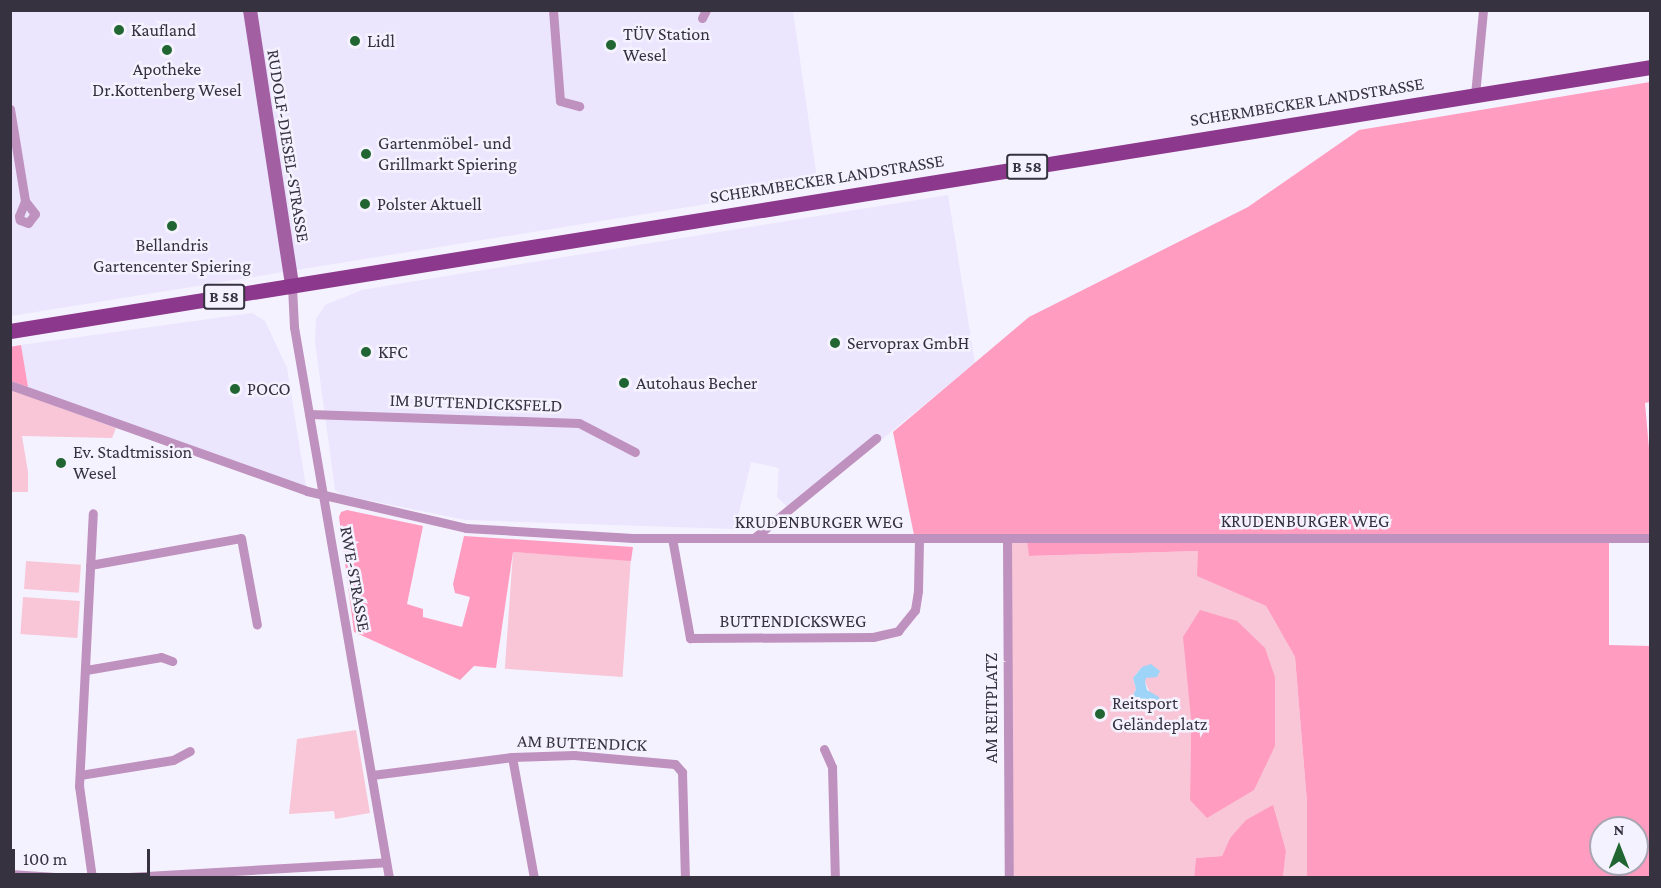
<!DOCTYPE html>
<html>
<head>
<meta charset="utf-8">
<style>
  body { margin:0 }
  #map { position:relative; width:1661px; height:888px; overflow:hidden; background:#f5f2ff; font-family:"Crimson Pro",serif }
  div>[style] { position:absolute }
  .built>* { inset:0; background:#ebe5fd }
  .green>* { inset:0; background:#f8c6d6; transform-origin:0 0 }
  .forest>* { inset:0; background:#ff9cbf }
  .water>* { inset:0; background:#9ed4f7 }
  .street>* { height:9px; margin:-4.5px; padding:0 4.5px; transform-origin:4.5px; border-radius:4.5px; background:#bf91be }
  .secondary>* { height:14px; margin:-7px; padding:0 7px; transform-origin:7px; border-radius:7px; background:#a25fa2 }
  .primary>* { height:15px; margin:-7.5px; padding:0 7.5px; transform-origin:7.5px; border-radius:7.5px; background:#8c388d }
  .dots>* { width:16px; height:16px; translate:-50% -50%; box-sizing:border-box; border:3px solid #f5f2ff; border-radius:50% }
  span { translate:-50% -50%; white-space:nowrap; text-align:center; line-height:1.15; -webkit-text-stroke:5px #f5f2ff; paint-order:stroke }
  .shield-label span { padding:2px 4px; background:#f5f2ff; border:2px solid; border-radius:4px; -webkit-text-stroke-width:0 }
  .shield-label { font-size:16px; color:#36323f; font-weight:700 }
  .poi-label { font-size:18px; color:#36323f }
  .left { translate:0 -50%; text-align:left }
  .street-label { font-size:18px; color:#36323f }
  .frame { position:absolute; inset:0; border:12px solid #36323f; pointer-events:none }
  .north { position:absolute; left:1589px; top:816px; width:60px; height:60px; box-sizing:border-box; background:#f5f2ff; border:2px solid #a9a5b2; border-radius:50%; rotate:0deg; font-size:16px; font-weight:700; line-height:24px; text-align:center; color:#36323f }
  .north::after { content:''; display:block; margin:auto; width:21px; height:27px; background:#216632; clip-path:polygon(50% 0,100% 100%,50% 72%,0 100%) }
  .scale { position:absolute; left:12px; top:849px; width:138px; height:27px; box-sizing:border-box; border:3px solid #36323f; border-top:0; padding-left:8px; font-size:18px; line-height:21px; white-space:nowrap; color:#36323f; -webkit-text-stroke:4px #f5f2ff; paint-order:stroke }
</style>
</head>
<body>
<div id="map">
  <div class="built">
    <div style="clip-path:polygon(11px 11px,793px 11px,818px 186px,11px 316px)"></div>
    <div style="clip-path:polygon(948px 195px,975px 363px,793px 512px,777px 497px,779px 468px,751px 462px,735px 529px,466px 520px,342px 495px,335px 490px,315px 342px,316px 319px,325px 305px,362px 290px,385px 286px)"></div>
    <div style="clip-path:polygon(252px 313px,265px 321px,287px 368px,306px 487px,28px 387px,21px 345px)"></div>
  </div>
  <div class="green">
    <div style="clip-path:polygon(11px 390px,116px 428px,112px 438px,22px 436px,28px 472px,28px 492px,11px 492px)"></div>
    <div style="clip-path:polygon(evenodd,1008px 540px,1027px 541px,1030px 556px,1198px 551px,1198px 576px,1266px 606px,1295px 657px,1307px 802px,1307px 877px,1283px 877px,1286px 851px,1272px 806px,1230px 838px,1222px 856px,1196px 858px,1194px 877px,1011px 877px,1008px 540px,1142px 667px,1145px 667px,1145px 682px,1151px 695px,1141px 709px,1132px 698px,1136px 689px,1133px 678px,1142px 667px,1008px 540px,1191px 718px,1275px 746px,1190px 799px,1191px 718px)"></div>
    <div style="left:513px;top:552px;width:118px;height:117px;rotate:4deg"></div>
    <div style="left:26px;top:561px;width:55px;height:28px;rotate:4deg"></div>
    <div style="left:23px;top:597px;width:57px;height:37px;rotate:4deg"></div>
    <div style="clip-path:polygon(356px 730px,370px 813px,335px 819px,334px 811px,289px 814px,297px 739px)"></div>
  </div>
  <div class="forest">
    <div style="clip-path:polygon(evenodd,1650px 82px,1650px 402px,1645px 403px,1650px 460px,1650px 543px,1609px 543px,1609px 645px,1650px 646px,1650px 877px,1307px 877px,1307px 802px,1295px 657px,1266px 606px,1197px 576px,1198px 551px,1029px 556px,1027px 541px,914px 535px,893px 432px,1029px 317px,1248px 207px,1359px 130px,1650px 82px,1601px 828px,1637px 828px,1637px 864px,1601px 864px,1601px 828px)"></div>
    <div style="clip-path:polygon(21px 345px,28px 387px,11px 381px,10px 347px)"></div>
    <div style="clip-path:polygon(347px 510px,423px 526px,407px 604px,423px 609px,423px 617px,462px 627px,470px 597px,455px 593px,453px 584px,464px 536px,633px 547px,631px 561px,513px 552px,496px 668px,474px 666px,460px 680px,354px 632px,339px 517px,341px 512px)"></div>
    <div style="clip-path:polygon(1200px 610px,1237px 621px,1265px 648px,1275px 677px,1275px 746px,1254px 790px,1207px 818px,1190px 800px,1191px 718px,1183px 637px)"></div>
    <div style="clip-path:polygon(1273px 805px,1286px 851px,1283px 877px,1194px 877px,1196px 858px,1222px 856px,1230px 838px,1246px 820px)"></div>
  </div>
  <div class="water">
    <div style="clip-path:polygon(1151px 664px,1160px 671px,1157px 677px,1146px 678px,1145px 682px,1147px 690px,1159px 697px,1160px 703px,1141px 709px,1132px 698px,1136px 689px,1133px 678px,1142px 667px)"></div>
  </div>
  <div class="street">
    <div style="left:553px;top:10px;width:91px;rotate:85.6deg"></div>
    <div style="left:560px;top:101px;width:20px;rotate:15deg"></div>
    <div style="left:702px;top:18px;width:9px;rotate:-63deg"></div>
    <div style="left:1475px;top:95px;width:85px;rotate:-84.6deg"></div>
    <div style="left:10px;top:109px;width:93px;rotate:80.7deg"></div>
    <div style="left:25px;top:201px;width:16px;rotate:52deg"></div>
    <div style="left:35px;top:214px;width:11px;rotate:128deg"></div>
    <div style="left:28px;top:223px;width:9px;rotate:-159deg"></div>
    <div style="left:20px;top:220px;width:4px;rotate:-104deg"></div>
    <div style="left:19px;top:216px;width:16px;rotate:-68deg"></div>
    <div style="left:292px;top:286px;width:41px;rotate:87.2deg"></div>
    <div style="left:294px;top:327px;width:559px;rotate:80.22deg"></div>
    <div style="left:10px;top:385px;width:315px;rotate:19.6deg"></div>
    <div style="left:307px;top:491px;width:163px;rotate:13.1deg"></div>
    <div style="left:466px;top:528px;width:167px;rotate:3.4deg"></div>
    <div style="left:633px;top:538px;width:1017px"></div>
    <div style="left:309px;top:414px;width:270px;rotate:1.9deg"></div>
    <div style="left:579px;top:423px;width:63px;rotate:27.4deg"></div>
    <div style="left:672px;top:538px;width:102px;rotate:79.8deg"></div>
    <div style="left:690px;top:638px;width:183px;rotate:-0.3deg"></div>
    <div style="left:873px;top:637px;width:26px;rotate:-13deg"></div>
    <div style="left:898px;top:631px;width:27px;rotate:-51deg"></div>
    <div style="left:915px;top:610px;width:19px;rotate:-81deg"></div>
    <div style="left:918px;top:591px;width:53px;rotate:-88.9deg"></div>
    <div style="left:754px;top:538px;width:158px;rotate:-39.3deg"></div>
    <div style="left:1007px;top:539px;width:339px;rotate:89.7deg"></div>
    <div style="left:90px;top:565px;width:153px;rotate:-10.1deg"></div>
    <div style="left:241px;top:538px;width:88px;rotate:79.6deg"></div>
    <div style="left:86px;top:670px;width:76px;rotate:-9.8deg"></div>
    <div style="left:161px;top:657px;width:12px;rotate:20deg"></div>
    <div style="left:824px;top:749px;width:20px;rotate:66deg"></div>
    <div style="left:832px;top:767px;width:111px;rotate:88.5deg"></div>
    <div style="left:512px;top:757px;width:123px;rotate:79.7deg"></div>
    <div style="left:80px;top:775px;width:94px;rotate:-9.2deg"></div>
    <div style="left:173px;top:760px;width:19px;rotate:-28deg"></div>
    <div style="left:372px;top:775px;width:141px;rotate:-7.3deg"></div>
    <div style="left:512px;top:757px;width:62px;rotate:-1.8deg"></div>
    <div style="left:574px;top:755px;width:101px;rotate:5.1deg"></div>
    <div style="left:675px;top:764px;width:11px;rotate:49deg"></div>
    <div style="left:682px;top:772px;width:106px;rotate:88.4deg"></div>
    <div style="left:10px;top:874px;width:60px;rotate:3.8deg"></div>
    <div style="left:92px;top:878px;width:93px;rotate:-98deg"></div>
    <div style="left:79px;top:786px;width:273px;rotate:-87.1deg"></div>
    <div style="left:111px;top:878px;width:275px;rotate:-3.3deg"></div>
  </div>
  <div class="secondary">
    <div style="left:250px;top:10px;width:279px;rotate:81.3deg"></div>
  </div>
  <div class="primary">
    <div style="left:10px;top:331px;width:1661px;rotate:-9.14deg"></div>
  </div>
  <div class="dots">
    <div style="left:119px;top:30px;background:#216632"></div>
    <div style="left:355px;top:41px;background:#216632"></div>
    <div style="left:611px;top:45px;background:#216632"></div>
    <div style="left:167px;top:50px;background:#216632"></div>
    <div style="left:366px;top:154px;background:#216632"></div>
    <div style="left:365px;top:204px;background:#216632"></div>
    <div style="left:172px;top:226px;background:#216632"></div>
    <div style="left:835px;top:343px;background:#216632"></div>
    <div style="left:366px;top:352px;background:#216632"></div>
    <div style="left:624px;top:383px;background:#216632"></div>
    <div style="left:235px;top:389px;background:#216632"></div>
    <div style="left:61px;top:463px;background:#216632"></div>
    <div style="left:1100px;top:714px;background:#216632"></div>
  </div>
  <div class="shield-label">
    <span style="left:1027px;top:167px">B 58</span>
    <span style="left:224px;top:297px">B 58</span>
  </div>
  <div class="poi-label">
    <span class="left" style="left:131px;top:30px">Kaufland</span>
    <span class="left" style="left:623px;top:45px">TÜV Station<br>Wesel</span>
    <span class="left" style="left:367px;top:41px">Lidl</span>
    <span style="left:167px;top:80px">Apotheke<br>Dr.Kottenberg Wesel</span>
    <span class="left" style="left:378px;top:154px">Gartenmöbel- und<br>Grillmarkt Spiering</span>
    <span class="left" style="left:377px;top:204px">Polster Aktuell</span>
    <span style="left:172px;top:256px">Bellandris<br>Gartencenter Spiering</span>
    <span class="left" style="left:847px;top:343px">Servoprax GmbH</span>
    <span class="left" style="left:378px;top:352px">KFC</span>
    <span class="left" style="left:636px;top:383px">Autohaus Becher</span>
    <span class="left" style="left:247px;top:389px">POCO</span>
    <span class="left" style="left:73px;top:463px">Ev. Stadtmission<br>Wesel</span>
    <span class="left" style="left:1112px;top:714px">Reitsport<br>Geländeplatz</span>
  </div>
  <div class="street-label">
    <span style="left:1307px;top:102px;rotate:-9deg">SCHERMBECKER LANDSTRASSE</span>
    <span style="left:288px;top:146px;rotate:81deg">RUDOLF-DIESEL-STRASSE</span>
    <span style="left:827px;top:179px;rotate:-9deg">SCHERMBECKER LANDSTRASSE</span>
    <span style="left:476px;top:403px;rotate:2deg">IM BUTTENDICKSFELD</span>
    <span style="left:1305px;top:521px">KRUDENBURGER WEG</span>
    <span style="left:819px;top:522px">KRUDENBURGER WEG</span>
    <span style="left:355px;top:579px;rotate:80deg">RWE-STRASSE</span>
    <span style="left:793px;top:621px">BUTTENDICKSWEG</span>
    <span style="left:991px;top:708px;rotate:-90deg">AM REITPLATZ</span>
    <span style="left:582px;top:743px;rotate:2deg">AM BUTTENDICK</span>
  </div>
  <div class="frame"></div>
  <div class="north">N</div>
  <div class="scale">100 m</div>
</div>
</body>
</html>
